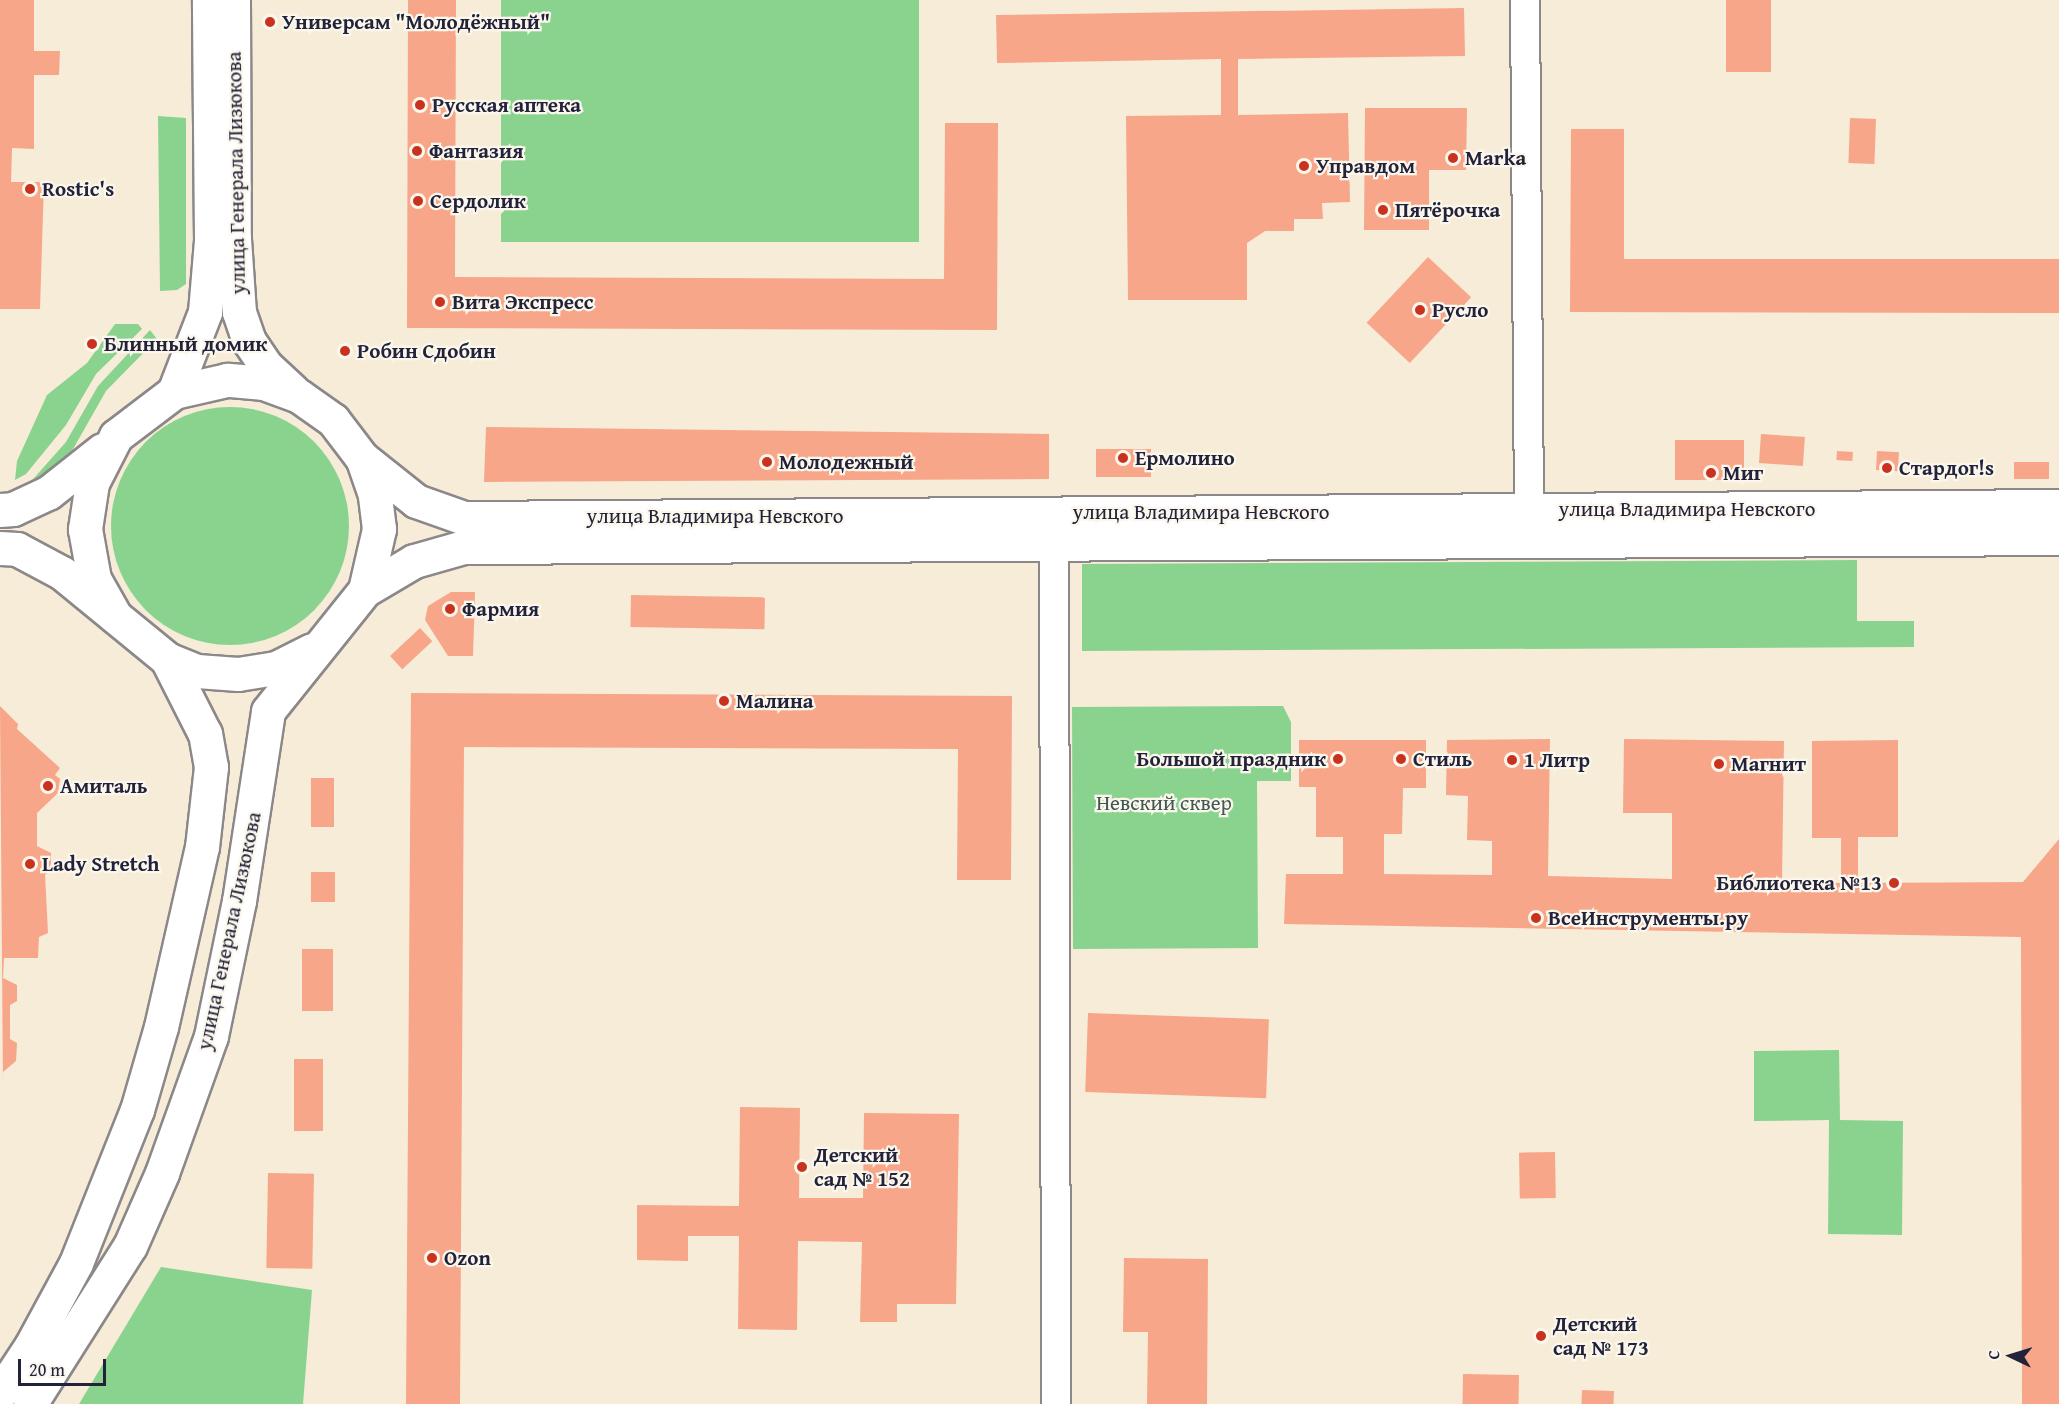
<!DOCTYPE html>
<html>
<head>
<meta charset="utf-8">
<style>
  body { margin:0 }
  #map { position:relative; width:2059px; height:1404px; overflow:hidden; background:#f6ecd7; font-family:"Gentium Book Plus",serif }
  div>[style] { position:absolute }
  .green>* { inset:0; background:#8ad38f; transform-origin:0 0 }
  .round { border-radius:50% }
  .building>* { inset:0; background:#f8a689; transform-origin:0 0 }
  .roads { filter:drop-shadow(2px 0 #8c8789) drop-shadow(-2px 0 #8c8789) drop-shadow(0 2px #8c8789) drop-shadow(0 -2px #8c8789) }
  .street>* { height:28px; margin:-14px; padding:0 14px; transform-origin:14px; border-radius:14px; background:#fff }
  .secondary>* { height:33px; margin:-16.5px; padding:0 16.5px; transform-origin:16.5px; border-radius:16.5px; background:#fff }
  .dots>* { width:16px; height:16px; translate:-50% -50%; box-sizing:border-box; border:3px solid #fbf7ec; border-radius:50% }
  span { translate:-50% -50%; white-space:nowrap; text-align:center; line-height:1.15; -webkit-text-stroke:4.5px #fbf7ec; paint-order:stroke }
  .poi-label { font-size:21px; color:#22223b; font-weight:700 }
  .left { translate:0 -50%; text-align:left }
  .right { translate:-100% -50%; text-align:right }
  .street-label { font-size:21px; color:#22223b }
  .park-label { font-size:21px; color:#415754 }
  .north { position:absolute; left:1981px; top:1326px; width:60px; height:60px; -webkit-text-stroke:4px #fbf7ec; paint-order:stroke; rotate:274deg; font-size:16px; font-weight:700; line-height:24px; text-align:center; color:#22223b }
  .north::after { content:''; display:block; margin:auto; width:21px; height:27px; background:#22223b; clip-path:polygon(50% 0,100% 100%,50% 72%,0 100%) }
  .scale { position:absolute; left:18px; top:1359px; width:88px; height:27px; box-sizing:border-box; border:3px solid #22223b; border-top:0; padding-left:8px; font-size:18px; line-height:21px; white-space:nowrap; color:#22223b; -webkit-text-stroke:4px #fbf7ec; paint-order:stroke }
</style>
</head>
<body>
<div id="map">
  <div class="green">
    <div style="left:501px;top:0;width:418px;height:242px"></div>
    <div style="clip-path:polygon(158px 116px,186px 118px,186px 284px,177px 290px,160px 291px)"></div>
    <div style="clip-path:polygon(115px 324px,138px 324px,142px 329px,96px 374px,66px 425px,26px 474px,15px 480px,17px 461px,47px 395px,87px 363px)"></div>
    <div style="clip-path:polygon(150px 330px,157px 339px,106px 391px,64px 465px,27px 486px,66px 442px,98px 386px)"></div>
    <div class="round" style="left:111px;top:407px;width:238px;height:238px"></div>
    <div style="clip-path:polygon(1857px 560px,1857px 621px,1914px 621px,1914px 647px,1082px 651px,1082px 564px)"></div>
    <div style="clip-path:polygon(1283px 706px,1291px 722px,1291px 781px,1257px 781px,1258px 948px,1073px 949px,1072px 707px)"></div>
    <div style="clip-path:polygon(1839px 1050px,1840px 1120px,1903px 1121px,1902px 1235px,1828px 1234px,1829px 1120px,1754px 1121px,1754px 1051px)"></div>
    <div style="clip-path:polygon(161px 1267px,312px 1290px,303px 1404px,79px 1404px)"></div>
  </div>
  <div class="building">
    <div style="clip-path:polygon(0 0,34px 0,34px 51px,60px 51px,59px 75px,34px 75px,34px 149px,12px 148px,11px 182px,44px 182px,40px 309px,0 309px)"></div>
    <div style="clip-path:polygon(408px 0,456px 0,455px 277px,944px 279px,945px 123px,998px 123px,997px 330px,407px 328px)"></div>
    <div style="left:1726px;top:0;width:45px;height:72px"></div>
    <div style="clip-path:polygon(1464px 8px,1465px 56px,1238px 59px,1238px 115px,1348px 113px,1350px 202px,1322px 203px,1323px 219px,1294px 219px,1294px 231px,1265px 231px,1247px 243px,1247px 300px,1128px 300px,1126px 116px,1221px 115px,1221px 59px,997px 63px,996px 15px)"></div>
    <div style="clip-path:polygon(1365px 108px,1467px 108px,1466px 170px,1429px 170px,1429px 230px,1364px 230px)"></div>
    <div style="left:1850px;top:118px;width:26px;height:45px;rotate:2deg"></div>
    <div style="clip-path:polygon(1571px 129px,1624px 129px,1624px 259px,2059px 259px,2059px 313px,1570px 312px)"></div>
    <div style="left:1428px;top:257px;width:59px;height:90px;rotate:43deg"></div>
    <div style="clip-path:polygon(486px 427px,1049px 434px,1049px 479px,484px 482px)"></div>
    <div style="left:1761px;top:434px;width:44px;height:29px;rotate:4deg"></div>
    <div style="left:1675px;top:440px;width:69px;height:40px"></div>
    <div style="left:1151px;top:449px;width:28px;height:55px;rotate:90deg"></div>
    <div style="left:1837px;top:451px;width:16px;height:9px;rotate:4deg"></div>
    <div style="left:1877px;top:451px;width:22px;height:19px;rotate:3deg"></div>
    <div style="left:2014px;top:462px;width:35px;height:17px"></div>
    <div style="clip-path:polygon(451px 592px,475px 592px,473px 656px,448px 656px,425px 620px,428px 606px)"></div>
    <div style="left:631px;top:595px;width:134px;height:32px;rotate:1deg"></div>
    <div style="left:420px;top:628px;width:18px;height:41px;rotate:47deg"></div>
    <div style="clip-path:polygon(411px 693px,1012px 696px,1011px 880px,957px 880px,958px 749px,464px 747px,460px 1404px,406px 1404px)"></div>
    <div style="clip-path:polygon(0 706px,18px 724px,17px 729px,60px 768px,55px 775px,60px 779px,58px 793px,37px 813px,37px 846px,51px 853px,51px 870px,45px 875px,48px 933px,39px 937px,38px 958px,4px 958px,3px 978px,17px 985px,17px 1001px,10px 1005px,10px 1039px,17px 1043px,16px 1061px,3px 1072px,3px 1088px)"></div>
    <div style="clip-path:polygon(1550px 739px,1548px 876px,1672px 879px,1672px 813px,1623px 813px,1624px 739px,1784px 741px,1782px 881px,1841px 883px,1841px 838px,1812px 838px,1812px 741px,1898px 740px,1898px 837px,1858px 837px,1858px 883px,2023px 882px,2059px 839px,2059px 1404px,2022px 1404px,2021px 937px,1284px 924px,1286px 874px,1343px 874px,1343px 837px,1316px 837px,1316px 787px,1299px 787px,1299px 740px,1426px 740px,1426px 788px,1403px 788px,1402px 834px,1384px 834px,1384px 874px,1492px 875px,1492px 841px,1467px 840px,1468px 796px,1446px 795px,1447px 740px)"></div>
    <div style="left:311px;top:778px;width:23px;height:49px"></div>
    <div style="left:311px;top:872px;width:24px;height:30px"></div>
    <div style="left:302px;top:949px;width:31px;height:62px"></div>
    <div style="left:1088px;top:1013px;width:181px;height:79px;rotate:2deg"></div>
    <div style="left:294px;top:1059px;width:29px;height:72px"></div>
    <div style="clip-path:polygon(740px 1107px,800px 1108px,799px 1198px,863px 1198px,864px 1113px,959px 1114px,956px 1304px,897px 1304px,897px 1322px,860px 1322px,862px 1242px,798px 1241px,797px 1330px,738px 1329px,739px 1236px,688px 1236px,688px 1261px,637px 1260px,637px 1205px,739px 1206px)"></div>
    <div style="left:1555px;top:1152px;width:46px;height:36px;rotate:89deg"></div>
    <div style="left:268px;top:1173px;width:46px;height:95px;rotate:1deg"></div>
    <div style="clip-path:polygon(1124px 1258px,1208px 1259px,1207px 1404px,1147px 1404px,1148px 1332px,1123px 1332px)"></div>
    <div style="left:1463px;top:1374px;width:56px;height:30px;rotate:1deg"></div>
    <div style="left:1582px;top:1390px;width:32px;height:14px;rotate:2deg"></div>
  </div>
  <div class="roads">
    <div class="street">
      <div style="left:1525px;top:0;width:510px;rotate:89.55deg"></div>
      <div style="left:1054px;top:521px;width:883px;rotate:89.87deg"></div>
    </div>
    <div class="secondary">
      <div style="left:233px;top:0;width:239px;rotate:89.8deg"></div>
      <div style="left:234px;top:239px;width:73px;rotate:86.1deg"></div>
      <div style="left:239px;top:312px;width:31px;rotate:71deg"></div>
      <div style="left:249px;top:341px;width:29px;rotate:56deg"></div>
      <div style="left:265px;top:365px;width:38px;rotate:43deg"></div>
      <div style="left:174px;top:392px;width:86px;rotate:-68.8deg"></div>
      <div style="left:205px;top:312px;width:72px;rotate:-85.2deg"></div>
      <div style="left:211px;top:240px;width:240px;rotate:-90.5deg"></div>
      <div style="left:362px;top:458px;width:69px;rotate:38.5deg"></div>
      <div style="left:416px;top:501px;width:51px;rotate:19.5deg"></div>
      <div style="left:464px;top:518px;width:1595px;rotate:-0.43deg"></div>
      <div style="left:0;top:510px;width:13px;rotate:-4deg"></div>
      <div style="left:13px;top:509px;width:38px;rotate:-25deg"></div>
      <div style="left:48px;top:493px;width:69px;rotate:-38.5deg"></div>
      <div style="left:0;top:548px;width:17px;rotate:3deg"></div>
      <div style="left:17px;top:549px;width:51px;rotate:28.1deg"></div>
      <div style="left:62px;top:573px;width:136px;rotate:39.3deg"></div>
      <div style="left:167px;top:659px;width:32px;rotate:22deg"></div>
      <div style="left:197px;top:671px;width:41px;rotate:4.2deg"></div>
      <div style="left:238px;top:674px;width:38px;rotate:-9deg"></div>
      <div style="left:276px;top:668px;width:40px;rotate:-26.6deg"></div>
      <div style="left:365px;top:590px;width:57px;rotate:-30.6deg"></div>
      <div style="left:414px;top:561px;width:51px;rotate:-15.9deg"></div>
      <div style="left:463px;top:547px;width:1596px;rotate:-0.32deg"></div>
      <div style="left:0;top:1393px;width:56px;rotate:-56.6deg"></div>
      <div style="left:31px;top:1346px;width:94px;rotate:-61.5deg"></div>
      <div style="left:76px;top:1263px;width:165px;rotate:-68.3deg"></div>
      <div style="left:137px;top:1110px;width:86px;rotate:-73.9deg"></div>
      <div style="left:161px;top:1027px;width:185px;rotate:-77.2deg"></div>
      <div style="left:202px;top:847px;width:81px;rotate:-83.6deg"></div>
      <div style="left:211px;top:767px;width:34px;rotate:-100deg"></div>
      <div style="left:205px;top:734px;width:84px;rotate:-116.9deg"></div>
      <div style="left:30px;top:1404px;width:187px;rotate:-57.7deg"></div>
      <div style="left:130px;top:1246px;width:80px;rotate:-66.3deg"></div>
      <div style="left:162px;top:1173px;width:145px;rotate:-70.3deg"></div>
      <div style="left:211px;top:1036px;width:138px;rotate:-78.3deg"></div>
      <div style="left:239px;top:901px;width:192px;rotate:-81.3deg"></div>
      <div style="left:268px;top:711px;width:155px;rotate:-51.3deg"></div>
      <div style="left:365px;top:590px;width:63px;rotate:-77.1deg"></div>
      <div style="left:379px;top:529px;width:34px;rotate:-97deg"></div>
      <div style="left:375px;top:495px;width:39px;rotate:-109deg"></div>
      <div style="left:362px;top:458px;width:48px;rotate:-127.3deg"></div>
      <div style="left:333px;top:420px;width:42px;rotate:-144.8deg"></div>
      <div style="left:299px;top:396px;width:37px;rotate:-160deg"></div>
      <div style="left:264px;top:383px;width:37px;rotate:-175deg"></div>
      <div style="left:227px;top:380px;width:54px;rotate:167.2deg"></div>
      <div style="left:174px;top:392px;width:73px;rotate:142.8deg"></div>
      <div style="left:116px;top:436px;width:53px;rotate:117.1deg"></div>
      <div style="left:92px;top:483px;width:47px;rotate:98.7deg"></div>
      <div style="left:85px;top:529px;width:51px;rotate:79.8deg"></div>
      <div style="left:94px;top:579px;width:43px;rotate:60.4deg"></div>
    </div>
  </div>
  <div class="dots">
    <div style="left:270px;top:22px;background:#c8321e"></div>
    <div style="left:420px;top:105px;background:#c8321e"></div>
    <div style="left:417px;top:151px;background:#c8321e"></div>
    <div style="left:1453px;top:158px;background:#c8321e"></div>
    <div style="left:1304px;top:166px;background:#c8321e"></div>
    <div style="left:30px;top:189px;background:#c8321e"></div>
    <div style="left:418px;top:201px;background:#c8321e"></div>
    <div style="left:1383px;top:210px;background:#c8321e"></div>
    <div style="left:440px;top:302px;background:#c8321e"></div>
    <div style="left:1420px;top:310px;background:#c8321e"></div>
    <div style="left:92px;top:344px;background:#c8321e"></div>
    <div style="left:345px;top:351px;background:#c8321e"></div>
    <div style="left:1123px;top:458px;background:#c8321e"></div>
    <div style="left:767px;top:462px;background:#c8321e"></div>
    <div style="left:1887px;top:468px;background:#c8321e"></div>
    <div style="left:1711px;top:473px;background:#c8321e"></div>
    <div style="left:450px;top:609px;background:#c8321e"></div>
    <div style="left:724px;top:701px;background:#c8321e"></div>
    <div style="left:1338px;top:759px;background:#c8321e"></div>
    <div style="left:1401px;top:759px;background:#c8321e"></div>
    <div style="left:1512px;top:760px;background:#c8321e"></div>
    <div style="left:1719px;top:764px;background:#c8321e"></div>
    <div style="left:48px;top:786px;background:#c8321e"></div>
    <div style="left:30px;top:864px;background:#c8321e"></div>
    <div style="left:1894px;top:883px;background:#c8321e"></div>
    <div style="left:1536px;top:918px;background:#c8321e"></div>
    <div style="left:802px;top:1167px;background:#c8321e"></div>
    <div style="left:432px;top:1258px;background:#c8321e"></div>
    <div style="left:1541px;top:1336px;background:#c8321e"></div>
  </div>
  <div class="poi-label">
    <span class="left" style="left:282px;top:22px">Универсам "Молодёжный"</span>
    <span class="left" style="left:432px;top:105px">Русская аптека</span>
    <span class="left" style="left:429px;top:151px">Фантазия</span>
    <span class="left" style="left:1465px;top:158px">Marka</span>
    <span class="left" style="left:1316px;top:166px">Управдом</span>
    <span class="left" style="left:42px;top:189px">Rostic's</span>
    <span class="left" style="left:430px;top:201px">Сердолик</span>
    <span class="left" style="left:1395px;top:210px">Пятёрочка</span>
    <span class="left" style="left:452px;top:302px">Вита Экспресс</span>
    <span class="left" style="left:1432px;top:310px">Русло</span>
    <span class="left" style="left:104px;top:344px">Блинный домик</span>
    <span class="left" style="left:357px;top:351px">Робин Сдобин</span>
    <span class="left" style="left:1135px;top:458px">Ермолино</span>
    <span class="left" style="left:779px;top:462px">Молодежный</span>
    <span class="left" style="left:1899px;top:468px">Стардог!s</span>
    <span class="left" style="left:1723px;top:473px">Миг</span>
    <span class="left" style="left:462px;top:609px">Фармия</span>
    <span class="left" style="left:736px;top:701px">Малина</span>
    <span class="right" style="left:1326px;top:759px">Большой праздник</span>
    <span class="left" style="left:1413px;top:759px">Стиль</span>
    <span class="left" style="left:1524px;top:760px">1 Литр</span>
    <span class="left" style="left:1731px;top:764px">Магнит</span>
    <span class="left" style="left:60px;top:786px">Амиталь</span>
    <span class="left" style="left:42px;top:864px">Lady Stretch</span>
    <span class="right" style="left:1882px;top:883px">Библиотека №13</span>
    <span class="left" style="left:1548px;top:918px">ВсеИнструменты.ру</span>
    <span class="left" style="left:814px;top:1167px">Детский<br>сад № 152</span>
    <span class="left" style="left:444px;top:1258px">Ozon</span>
    <span class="left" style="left:1553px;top:1336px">Детский<br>сад № 173</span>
  </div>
  <div class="street-label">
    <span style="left:236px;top:173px;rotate:-91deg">улица Генерала Лизюкова</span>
    <span style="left:1687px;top:509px">улица Владимира Невского</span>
    <span style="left:1201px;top:512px">улица Владимира Невского</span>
    <span style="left:715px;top:516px">улица Владимира Невского</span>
    <span style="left:229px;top:931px;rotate:-78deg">улица Генерала Лизюкова</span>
  </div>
  <div class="park-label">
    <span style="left:1164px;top:803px">Невский сквер</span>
  </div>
  <div class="north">С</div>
  <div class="scale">20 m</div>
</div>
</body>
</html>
